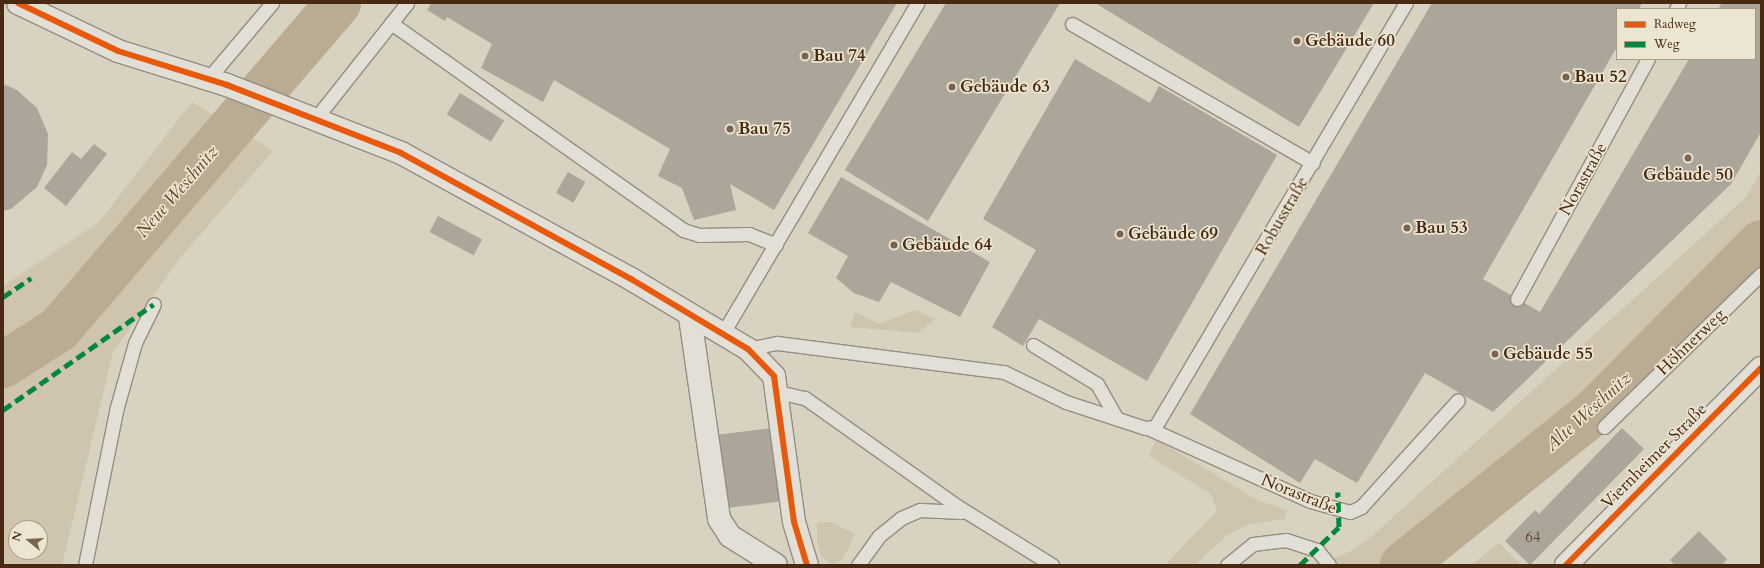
<!DOCTYPE html>
<html>
<head>
<meta charset="utf-8">
<style>
  body { margin:0 }
  #map { position:relative; width:1764px; height:568px; overflow:hidden; background:#d8d2c1; font-family:Cardo,serif }
  div>[style] { position:absolute }
  .green>* { inset:0; background:#cfc4ad }
  .river>* { height:46px; margin:-23px; padding:0 23px; transform-origin:23px; border-radius:23px; background:#baac93 }
  .building>* { inset:0; background:#aca599; transform-origin:0 0 }
  .roads { filter:drop-shadow(1px 0 #958d81) drop-shadow(-1px 0 #958d81) drop-shadow(0 1px #958d81) drop-shadow(0 -1px #958d81) }
  .service>* { height:13px; margin:-6.5px; padding:0 6.5px; transform-origin:6.5px; border-radius:6.5px; background:#e1dfd6 }
  .minor>* { height:22px; margin:-11px; padding:0 11px; transform-origin:11px; border-radius:11px; background:#e1dfd6 }
  .quiet>* { height:5px; margin-top:-2.5px; transform-origin:0; background:repeating-linear-gradient(90deg,#00873e 0 10px,transparent 0 15px) }
  .cycleway>* { height:6px; margin:-3px; padding:0 3px; transform-origin:3px; border-radius:3px; background:#e8590c }
  .dots>* { width:11px; height:11px; translate:-50% -50%; box-sizing:border-box; border:2px solid #ece5d1; border-radius:50% }
  span { translate:-50% -50%; white-space:nowrap; text-align:center; line-height:1.15; -webkit-text-stroke:3.5px #ece5d1; paint-order:stroke }
  .number-label { font-size:15px; color:#624833 }
  .number-label span { -webkit-text-stroke-width:0 }
  .poi-label { font-size:17px; color:#492911; font-weight:700 }
  .left { translate:0 -50%; text-align:left }
  .street-label { font-size:17px; color:#492911 }
  .water-label { font-size:18px; color:#62462c; font-style:italic }
  .frame { position:absolute; inset:0; border:4px solid #492911; pointer-events:none }
  .legend { position:absolute; left:1616px; top:8px; width:140px; height:52px; box-sizing:border-box; background:#ece5d1; border:1px solid #ab9a84; margin:0; padding:5px 7px; list-style:none; font-size:12px; color:#492911 }
  .legend li { display:flex; align-items:center; gap:8px; height:20px }
  .legend b { width:20px; border:1px solid #ab9a84 }
  .north { position:absolute; left:8px; top:520px; width:40px; height:40px; box-sizing:border-box; background:#ece5d1; border:1px solid #ab9a84; border-radius:50%; rotate:288deg; font-size:11px; font-weight:700; line-height:16px; text-align:center; color:#492911 }
  .north::after { content:''; display:block; margin:auto; width:14px; height:18px; background:#7b644f; clip-path:polygon(50% 0,100% 100%,50% 72%,0 100%) }
</style>
</head>
<body>
<div id="map">
  <div class="green">
    <div style="clip-path:polygon(evenodd,192px 102px,273px 151px,180px 258px,113px 352px,62px 565px,3px 565px,3px 286px,99px 222px,192px 102px,16px 528px,40px 528px,40px 552px,16px 552px,16px 528px)"></div>
    <div style="clip-path:polygon(1761px 171px,1761px 251px,1435px 563px,1316px 565px,1349px 552px,1371px 537px,1746px 197px)"></div>
    <div style="clip-path:polygon(915px 310px,935px 319px,918px 333px,850px 327px,855px 312px,879px 324px)"></div>
    <div style="clip-path:polygon(1156px 439px,1257px 500px,1287px 510px,1285px 519px,1247px 525px,1226px 536px,1195px 565px,1165px 565px,1217px 511px,1211px 494px,1149px 456px)"></div>
    <div style="clip-path:polygon(831px 522px,855px 534px,843px 559px,833px 565px,821px 556px,817px 542px,817px 523px)"></div>
    <div style="clip-path:polygon(1499px 543px,1521px 565px,1471px 565px)"></div>
  </div>
  <div class="river">
    <div style="left:3px;top:365px;width:67px;rotate:-32.7deg"></div>
    <div style="left:59px;top:329px;width:429px;rotate:-49.4deg"></div>
    <div style="left:1403px;top:565px;width:243px;rotate:-38.7deg"></div>
    <div style="left:1593px;top:413px;width:239px;rotate:-45.3deg"></div>
  </div>
  <div class="building">
    <div style="clip-path:polygon(431px 3px,897px 3px,774px 210px,730px 184px,736px 210px,694px 220px,682px 188px,658px 176px,670px 149px,554px 80px,543px 102px,481px 68px,492px 44px,447px 17px,445px 21px,427px 10px)"></div>
    <div style="clip-path:polygon(946px 3px,1060px 3px,928px 221px,845px 170px)"></div>
    <div style="clip-path:polygon(1095px 3px,1374px 3px,1299px 127px)"></div>
    <div style="clip-path:polygon(1432px 3px,1642px 3px,1639px 9px,1617px 9px,1617px 47px,1483px 279px,1540px 312px,1689px 59px,1755px 59px,1755px 9px,1718px 9px,1722px 3px,1761px 3px,1761px 132px,1731px 184px,1493px 412px,1425px 373px,1357px 483px,1315px 459px,1300px 483px,1190px 414px)"></div>
    <div style="clip-path:polygon(1075px 59px,1150px 103px,1159px 86px,1277px 155px,1147px 381px,1039px 319px,1023px 346px,992px 327px,1036px 250px,983px 219px)"></div>
    <div style="clip-path:polygon(3px 84px,17px 90px,37px 108px,48px 134px,47px 165px,37px 187px,11px 209px,3px 211px)"></div>
    <div style="left:460px;top:93px;width:52px;height:25px;rotate:32deg"></div>
    <div style="clip-path:polygon(94px 144px,107px 154px,66px 206px,44px 188px,72px 152px,81px 159px)"></div>
    <div style="left:568px;top:172px;width:20px;height:24px;rotate:30deg"></div>
    <div style="clip-path:polygon(841px 177px,990px 262px,960px 317px,891px 282px,879px 302px,854px 293px,836px 278px,848px 256px,808px 233px)"></div>
    <div style="left:438px;top:216px;width:50px;height:18px;rotate:28deg"></div>
    <div style="left:780px;top:427px;width:74px;height:67px;rotate:83deg"></div>
    <div style="clip-path:polygon(1622px 428px,1644px 449px,1530px 565px,1505px 541px,1535px 510px,1539px 514px)"></div>
    <div style="clip-path:polygon(1699px 531px,1727px 559px,1722px 565px,1675px 565px,1670px 560px)"></div>
  </div>
  <div class="roads">
    <div class="service">
      <div style="left:1676px;top:9px;width:7px;rotate:-63deg"></div>
      <div style="left:391px;top:23px;width:358px;rotate:35.3deg"></div>
      <div style="left:683px;top:230px;width:17px;rotate:17deg"></div>
      <div style="left:699px;top:235px;width:50px;rotate:-1.1deg"></div>
      <div style="left:749px;top:234px;width:29px;rotate:22deg"></div>
      <div style="left:1072px;top:24px;width:278px;rotate:30deg"></div>
      <div style="left:207px;top:80px;width:101px;rotate:-49.8deg"></div>
      <div style="left:316px;top:118px;width:147px;rotate:-51.6deg"></div>
      <div style="left:1517px;top:299px;width:273px;rotate:-61.4deg"></div>
      <div style="left:723px;top:333px;width:383px;rotate:-59.5deg"></div>
      <div style="left:1033px;top:345px;width:75px;rotate:31.4deg"></div>
      <div style="left:1097px;top:384px;width:40px;rotate:60.3deg"></div>
      <div style="left:748px;top:349px;width:30px;rotate:-12deg"></div>
      <div style="left:777px;top:343px;width:229px;rotate:7.3deg"></div>
      <div style="left:1004px;top:372px;width:69px;rotate:25.8deg"></div>
      <div style="left:1066px;top:402px;width:83px;rotate:18.2deg"></div>
      <div style="left:1145px;top:428px;width:10px;rotate:-6deg"></div>
      <div style="left:1155px;top:427px;width:493px;rotate:-59.4deg"></div>
      <div style="left:778px;top:392px;width:28px;rotate:13deg"></div>
      <div style="left:805px;top:398px;width:186px;rotate:35.4deg"></div>
      <div style="left:957px;top:506px;width:112px;rotate:31.8deg"></div>
      <div style="left:1604px;top:427px;width:219px;rotate:-44.3deg"></div>
      <div style="left:1150px;top:429px;width:175px;rotate:24.2deg"></div>
      <div style="left:1310px;top:501px;width:41px;rotate:15.4deg"></div>
      <div style="left:1350px;top:512px;width:12px;rotate:-24deg"></div>
      <div style="left:1361px;top:507px;width:144px;rotate:-47.8deg"></div>
      <div style="left:85px;top:565px;width:161px;rotate:-78.6deg"></div>
      <div style="left:117px;top:407px;width:66px;rotate:-74.3deg"></div>
      <div style="left:135px;top:343px;width:43px;rotate:-64deg"></div>
      <div style="left:858px;top:565px;width:36px;rotate:-54deg"></div>
      <div style="left:879px;top:536px;width:28px;rotate:-39deg"></div>
      <div style="left:901px;top:518px;width:21px;rotate:-23deg"></div>
      <div style="left:920px;top:510px;width:41px;rotate:2.8deg"></div>
      <div style="left:1227px;top:565px;width:33px;rotate:-39deg"></div>
      <div style="left:1253px;top:544px;width:33px;rotate:-7deg"></div>
      <div style="left:1286px;top:540px;width:33px;rotate:18deg"></div>
      <div style="left:1317px;top:550px;width:19px;rotate:51deg"></div>
    </div>
    <div class="minor">
      <div style="left:18px;top:3px;width:111px;rotate:25.6deg"></div>
      <div style="left:118px;top:51px;width:114px;rotate:17.3deg"></div>
      <div style="left:227px;top:85px;width:187px;rotate:21.3deg"></div>
      <div style="left:401px;top:153px;width:262px;rotate:28.7deg"></div>
      <div style="left:631px;top:279px;width:136px;rotate:30.9deg"></div>
      <div style="left:748px;top:349px;width:37px;rotate:46deg"></div>
      <div style="left:774px;top:376px;width:147px;rotate:82.2deg"></div>
      <div style="left:794px;top:522px;width:45px;rotate:73.2deg"></div>
      <div style="left:690px;top:317px;width:204px;rotate:81.8deg"></div>
      <div style="left:719px;top:519px;width:20px;rotate:57deg"></div>
      <div style="left:730px;top:536px;width:54px;rotate:32.2deg"></div>
      <div style="left:1566px;top:565px;width:277px;rotate:-45.3deg"></div>
    </div>
  </div>
  <div class="quiet">
    <div style="left:3px;top:297px;width:34px;rotate:-34deg"></div>
    <div style="left:3px;top:410px;width:184px;rotate:-35.1deg"></div>
    <div style="left:1300px;top:565px;width:54px;rotate:-44.3deg"></div>
    <div style="left:1339px;top:527px;width:35px;rotate:-92deg"></div>
  </div>
  <div class="cycleway">
    <div style="left:18px;top:3px;width:111px;rotate:25.6deg"></div>
    <div style="left:118px;top:51px;width:114px;rotate:17.3deg"></div>
    <div style="left:227px;top:85px;width:187px;rotate:21.3deg"></div>
    <div style="left:401px;top:153px;width:262px;rotate:28.7deg"></div>
    <div style="left:631px;top:279px;width:136px;rotate:30.9deg"></div>
    <div style="left:748px;top:349px;width:37px;rotate:46deg"></div>
    <div style="left:774px;top:376px;width:147px;rotate:82.2deg"></div>
    <div style="left:794px;top:522px;width:45px;rotate:73.2deg"></div>
    <div style="left:1566px;top:565px;width:277px;rotate:-45.3deg"></div>
  </div>
  <div class="dots">
    <div style="left:1297px;top:41px;background:#7b644f"></div>
    <div style="left:805px;top:56px;background:#7b644f"></div>
    <div style="left:1566px;top:77px;background:#7b644f"></div>
    <div style="left:952px;top:87px;background:#7b644f"></div>
    <div style="left:730px;top:129px;background:#7b644f"></div>
    <div style="left:1688px;top:158px;background:#7b644f"></div>
    <div style="left:1407px;top:228px;background:#7b644f"></div>
    <div style="left:1120px;top:234px;background:#7b644f"></div>
    <div style="left:894px;top:245px;background:#7b644f"></div>
    <div style="left:1495px;top:354px;background:#7b644f"></div>
  </div>
  <div class="number-label">
    <span style="left:1533px;top:538px">64</span>
  </div>
  <div class="poi-label">
    <span class="left" style="left:1305px;top:41px">Gebäude 60</span>
    <span class="left" style="left:813px;top:56px">Bau 74</span>
    <span class="left" style="left:1574px;top:77px">Bau 52</span>
    <span class="left" style="left:960px;top:87px">Gebäude 63</span>
    <span class="left" style="left:738px;top:129px">Bau 75</span>
    <span style="left:1688px;top:175px">Gebäude 50</span>
    <span class="left" style="left:1415px;top:228px">Bau 53</span>
    <span class="left" style="left:1128px;top:234px">Gebäude 69</span>
    <span class="left" style="left:902px;top:245px">Gebäude 64</span>
    <span class="left" style="left:1503px;top:354px">Gebäude 55</span>
  </div>
  <div class="street-label">
    <span style="left:1583px;top:179px;rotate:-61deg">Norastraße</span>
    <span style="left:1282px;top:216px;rotate:-60deg">Robusstraße</span>
    <span style="left:1691px;top:342px;rotate:-44deg">Höhnerweg</span>
    <span style="left:1654px;top:456px;rotate:-45deg">Viernheimer Straße</span>
    <span style="left:1299px;top:494px;rotate:22deg">Norastraße</span>
  </div>
  <div class="water-label">
    <span style="left:178px;top:192px;rotate:-49deg">Neue Weschnitz</span>
    <span style="left:1589px;top:412px;rotate:-42deg">Alte Weschnitz</span>
  </div>
  <div class="frame"></div>
  <ul class="legend">
  <li><b style="height:5px;background:#e8590c"></b>Radweg</li>
  <li><b style="height:5px;background:#00873e"></b>Weg</li>
  </ul>
  <div class="north">N</div>
</div>
</body>
</html>
